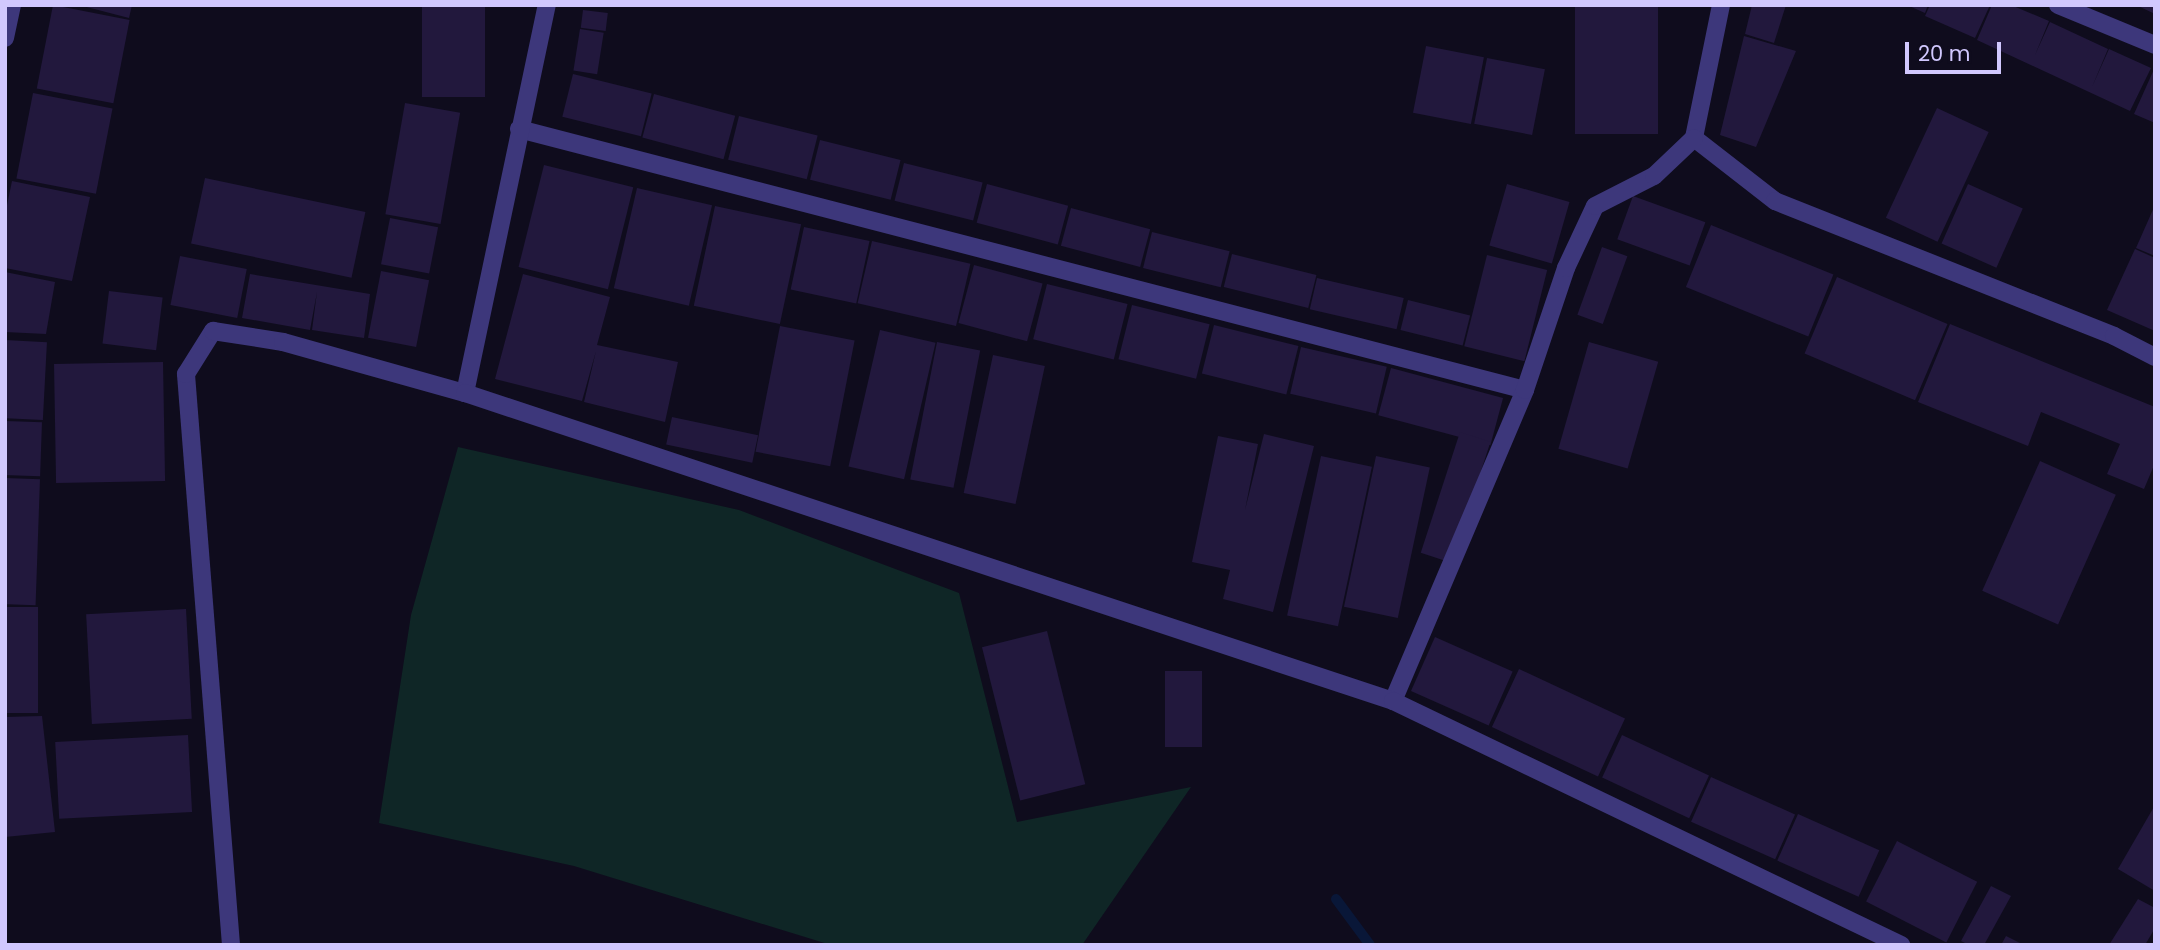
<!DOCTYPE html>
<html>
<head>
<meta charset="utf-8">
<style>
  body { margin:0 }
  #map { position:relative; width:2160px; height:950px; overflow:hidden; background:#0f0c1d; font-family:Poppins,sans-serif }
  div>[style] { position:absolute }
  .green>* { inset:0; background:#0f2626 }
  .stream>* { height:10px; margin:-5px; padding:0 5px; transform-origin:5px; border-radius:5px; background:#091738 }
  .building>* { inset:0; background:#22183d; transform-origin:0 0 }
  .minor>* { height:18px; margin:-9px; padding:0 9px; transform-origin:9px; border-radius:9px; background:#3d377b }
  span { translate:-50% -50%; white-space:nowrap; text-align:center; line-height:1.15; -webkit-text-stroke:6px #0f0c1d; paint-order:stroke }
  .frame { position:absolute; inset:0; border:7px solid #d1c8fe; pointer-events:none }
  .scale { position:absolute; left:1905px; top:42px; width:96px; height:32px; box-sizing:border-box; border:4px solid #d1c8fe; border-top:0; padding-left:9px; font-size:21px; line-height:24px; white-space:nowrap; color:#d1c8fe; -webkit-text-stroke:5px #0f0c1d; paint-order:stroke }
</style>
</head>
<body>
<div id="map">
  <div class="green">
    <div style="clip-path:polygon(458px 447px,739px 510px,959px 593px,1017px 822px,1191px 787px,1082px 945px,831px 945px,574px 866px,379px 823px,411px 615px)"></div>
  </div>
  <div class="stream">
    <div style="left:1336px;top:899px;width:57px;rotate:53.5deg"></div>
  </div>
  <div class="building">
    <div style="left:53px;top:5px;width:78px;height:85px;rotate:11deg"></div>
    <div style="clip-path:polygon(79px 5px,132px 5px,129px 18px)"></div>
    <div style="left:422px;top:5px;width:63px;height:92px"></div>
    <div style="left:1575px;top:5px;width:83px;height:129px"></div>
    <div style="clip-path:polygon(1752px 5px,1786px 5px,1774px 43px,1745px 34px)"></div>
    <div style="clip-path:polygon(1907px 5px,1928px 5px,1925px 13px)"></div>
    <div style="clip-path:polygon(1930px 5px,1990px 5px,1975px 38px,1925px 16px)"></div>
    <div style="clip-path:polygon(1992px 5px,2011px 5px,2049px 21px,2035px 55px,2050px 22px,2108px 49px,2092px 87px,2109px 49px,2151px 68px,2130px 111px,1977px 40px)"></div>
    <div style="clip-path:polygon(2136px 5px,2155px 5px,2155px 14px)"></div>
    <div style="left:583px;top:10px;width:25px;height:18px;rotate:7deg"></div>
    <div style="left:580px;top:29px;width:24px;height:42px;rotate:9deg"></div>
    <div style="clip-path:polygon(1744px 36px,1796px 51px,1756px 147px,1720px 135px)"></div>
    <div style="left:1426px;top:46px;width:59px;height:68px;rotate:11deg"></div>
    <div style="left:1487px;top:58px;width:59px;height:67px;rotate:11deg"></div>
    <div style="clip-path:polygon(2155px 67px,2155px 123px,2134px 114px)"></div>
    <div style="left:573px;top:74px;width:81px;height:44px;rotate:14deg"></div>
    <div style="left:33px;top:93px;width:81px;height:87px;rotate:11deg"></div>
    <div style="left:654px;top:94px;width:84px;height:45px;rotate:15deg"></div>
    <div style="left:405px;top:103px;width:56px;height:113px;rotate:10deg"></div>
    <div style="left:1937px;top:108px;width:57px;height:121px;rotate:25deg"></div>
    <div style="left:739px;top:116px;width:81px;height:45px;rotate:14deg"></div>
    <div style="left:820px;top:140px;width:83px;height:41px;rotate:14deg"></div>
    <div style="left:904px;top:163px;width:81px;height:39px;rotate:14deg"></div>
    <div style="left:544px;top:165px;width:92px;height:105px;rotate:14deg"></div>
    <div style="left:205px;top:178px;width:164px;height:67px;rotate:12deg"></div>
    <div style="clip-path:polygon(12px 181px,90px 197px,72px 281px,5px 268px,5px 215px)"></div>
    <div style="left:987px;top:184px;width:84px;height:40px;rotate:15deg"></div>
    <div style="left:1507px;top:184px;width:65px;height:64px;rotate:16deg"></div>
    <div style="left:1968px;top:184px;width:60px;height:65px;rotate:24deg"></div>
    <div style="left:637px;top:188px;width:77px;height:103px;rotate:13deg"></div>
    <div style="left:1633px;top:196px;width:77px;height:46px;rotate:20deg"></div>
    <div style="clip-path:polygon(2155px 205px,2155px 256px,2136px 248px)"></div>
    <div style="left:715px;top:206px;width:88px;height:102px;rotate:12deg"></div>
    <div style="left:1071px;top:208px;width:82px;height:39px;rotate:15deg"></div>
    <div style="left:390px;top:218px;width:49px;height:47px;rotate:11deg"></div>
    <div style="left:1711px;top:225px;width:132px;height:67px;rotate:22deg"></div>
    <div style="left:804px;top:227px;width:67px;height:64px;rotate:12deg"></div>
    <div style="left:1152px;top:232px;width:80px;height:37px;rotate:14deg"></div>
    <div style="left:872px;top:241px;width:101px;height:64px;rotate:13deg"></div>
    <div style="left:1602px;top:247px;width:27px;height:72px;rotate:20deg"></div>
    <div style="clip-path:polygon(2135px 249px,2155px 258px,2155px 331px,2107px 310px)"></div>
    <div style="left:1232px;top:254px;width:87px;height:34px;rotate:14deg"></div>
    <div style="left:1487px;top:255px;width:62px;height:94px;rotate:14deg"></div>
    <div style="left:180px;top:256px;width:68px;height:50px;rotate:11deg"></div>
    <div style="left:974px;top:265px;width:71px;height:60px;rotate:15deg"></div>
    <div style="left:381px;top:271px;width:49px;height:68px;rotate:11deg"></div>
    <div style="clip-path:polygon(5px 272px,55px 282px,46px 334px,5px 332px)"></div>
    <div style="clip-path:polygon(250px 274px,370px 294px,364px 338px,312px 330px,317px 292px,310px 330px,242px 318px)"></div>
    <div style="clip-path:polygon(523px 274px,610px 297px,597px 345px,678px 362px,665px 422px,584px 402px,596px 351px,582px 401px,495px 379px)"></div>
    <div style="left:1837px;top:277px;width:120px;height:83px;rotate:23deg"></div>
    <div style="left:1317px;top:278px;width:89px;height:32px;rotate:13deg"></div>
    <div style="left:1047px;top:284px;width:83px;height:57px;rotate:14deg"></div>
    <div style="left:109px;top:291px;width:54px;height:53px;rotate:7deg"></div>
    <div style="left:1408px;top:300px;width:64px;height:31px;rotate:14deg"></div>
    <div style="left:1132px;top:305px;width:80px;height:56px;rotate:14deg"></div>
    <div style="clip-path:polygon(1950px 324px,2155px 407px,2155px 463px,2144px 489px,2107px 474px,2120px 444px,2041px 412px,2028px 446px,1918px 402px)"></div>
    <div style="left:1214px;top:325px;width:87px;height:50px;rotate:14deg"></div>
    <div style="left:780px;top:326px;width:76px;height:128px;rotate:11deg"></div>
    <div style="left:880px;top:330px;width:57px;height:140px;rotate:13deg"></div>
    <div style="left:5px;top:340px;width:42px;height:78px;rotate:3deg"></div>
    <div style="left:937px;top:342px;width:44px;height:140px;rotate:11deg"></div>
    <div style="left:1589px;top:342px;width:72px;height:111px;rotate:16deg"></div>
    <div style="left:1301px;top:347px;width:88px;height:48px;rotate:13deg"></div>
    <div style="left:993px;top:355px;width:53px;height:141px;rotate:12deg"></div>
    <div style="left:163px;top:362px;width:119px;height:109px;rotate:89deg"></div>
    <div style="left:1391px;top:368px;width:116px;height:49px;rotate:15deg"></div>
    <div style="left:672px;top:417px;width:88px;height:28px;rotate:12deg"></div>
    <div style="left:5px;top:421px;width:37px;height:54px;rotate:2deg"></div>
    <div style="left:1460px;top:432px;width:32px;height:127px;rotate:18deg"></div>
    <div style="clip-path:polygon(1264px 434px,1314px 446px,1273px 612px,1223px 599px,1230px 570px,1192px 562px,1218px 436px,1258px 444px,1245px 510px)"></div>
    <div style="left:1321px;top:456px;width:52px;height:163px;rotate:12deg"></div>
    <div style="left:1376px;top:456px;width:55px;height:154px;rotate:12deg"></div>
    <div style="left:2040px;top:461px;width:83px;height:142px;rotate:24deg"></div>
    <div style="left:5px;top:478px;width:35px;height:126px;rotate:2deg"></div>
    <div style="left:5px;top:607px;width:33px;height:106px"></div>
    <div style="left:186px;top:609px;width:110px;height:100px;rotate:87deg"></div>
    <div style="left:1047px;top:631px;width:158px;height:67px;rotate:76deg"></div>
    <div style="left:1435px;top:637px;width:85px;height:59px;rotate:24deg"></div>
    <div style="left:1519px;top:669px;width:117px;height:64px;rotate:25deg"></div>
    <div style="left:1165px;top:671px;width:37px;height:76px"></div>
    <div style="clip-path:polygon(42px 716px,55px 832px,5px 837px,5px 717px)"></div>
    <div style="left:188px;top:735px;width:77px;height:133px;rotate:87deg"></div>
    <div style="left:1622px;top:735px;width:96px;height:47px;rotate:25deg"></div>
    <div style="left:1711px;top:777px;width:92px;height:49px;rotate:24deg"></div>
    <div style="clip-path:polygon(2155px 805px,2155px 891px,2118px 869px)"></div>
    <div style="left:1798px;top:814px;width:89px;height:51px;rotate:24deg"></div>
    <div style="left:1897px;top:841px;width:90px;height:68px;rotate:27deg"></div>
    <div style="clip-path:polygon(1991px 886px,2011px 896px,1984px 945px,1969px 945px,1961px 941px)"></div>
    <div style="clip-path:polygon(2138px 899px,2155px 908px,2155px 928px,2145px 945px,2109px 945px)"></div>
    <div style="clip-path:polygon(2006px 936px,2024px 945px,2001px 945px)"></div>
  </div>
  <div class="minor">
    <div style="left:1721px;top:5px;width:136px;rotate:101.5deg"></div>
    <div style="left:1694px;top:138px;width:103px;rotate:37.9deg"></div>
    <div style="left:1775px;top:201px;width:365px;rotate:21.7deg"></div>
    <div style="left:2114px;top:336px;width:46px;rotate:27.1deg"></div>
    <div style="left:2058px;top:5px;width:105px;rotate:22.4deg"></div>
    <div style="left:5px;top:38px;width:34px;rotate:-78deg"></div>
    <div style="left:519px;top:129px;width:1039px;rotate:14.54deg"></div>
    <div style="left:465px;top:393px;width:397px;rotate:-78.1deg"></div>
    <div style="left:1393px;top:701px;width:338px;rotate:-67deg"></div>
    <div style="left:1525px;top:390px;width:129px;rotate:-71.4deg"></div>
    <div style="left:1566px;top:268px;width:68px;rotate:-64.9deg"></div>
    <div style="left:1595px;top:206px;width:66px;rotate:-27deg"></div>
    <div style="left:1654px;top:176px;width:55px;rotate:-43.5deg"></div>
    <div style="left:231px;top:945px;width:573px;rotate:-94.51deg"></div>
    <div style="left:186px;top:374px;width:51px;rotate:-57.9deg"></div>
    <div style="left:213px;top:331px;width:71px;rotate:8.9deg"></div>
    <div style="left:283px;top:342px;width:189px;rotate:15.7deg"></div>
    <div style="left:465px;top:393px;width:978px;rotate:18.36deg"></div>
    <div style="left:1393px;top:701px;width:564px;rotate:25.66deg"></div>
  </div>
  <div class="frame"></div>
  <div class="scale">20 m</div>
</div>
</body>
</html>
